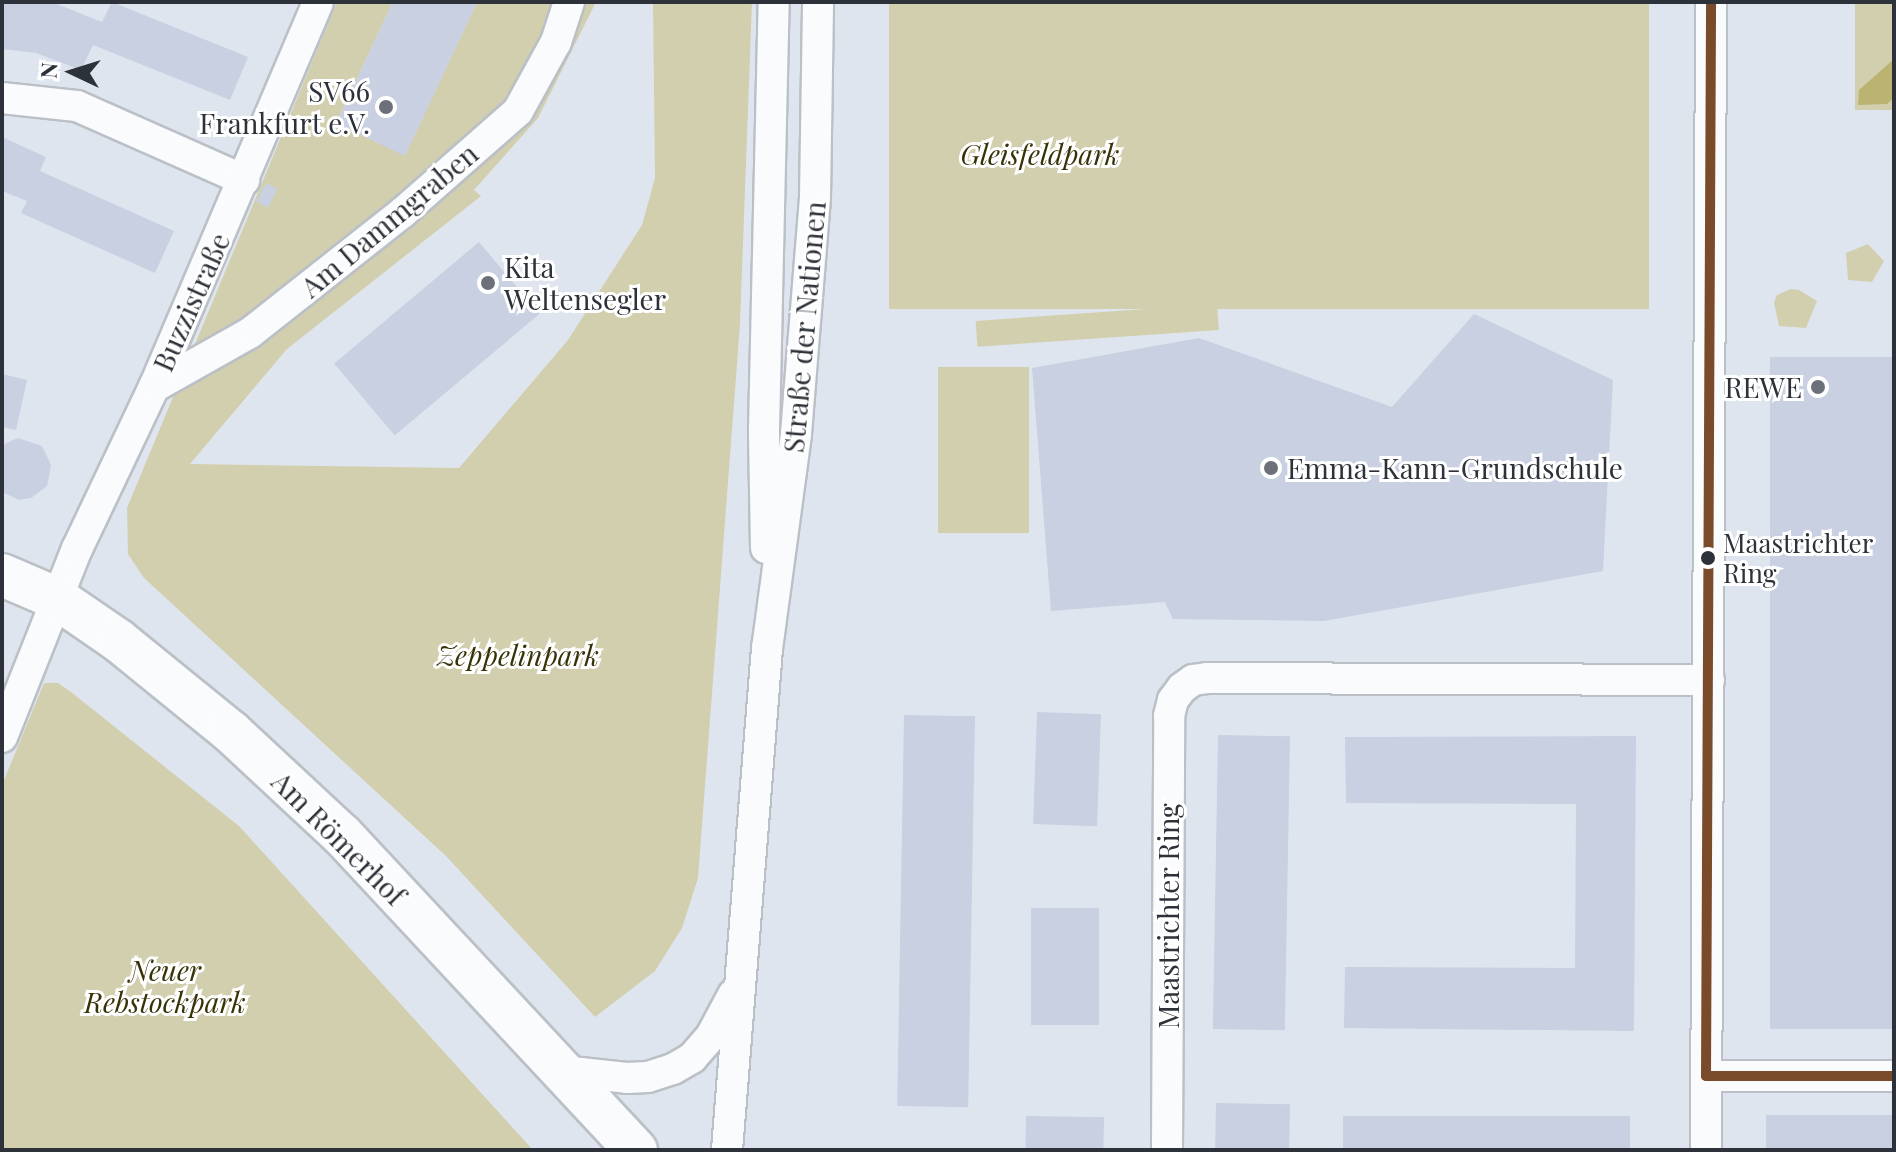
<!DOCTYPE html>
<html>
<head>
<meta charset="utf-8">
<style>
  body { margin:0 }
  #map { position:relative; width:1896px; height:1152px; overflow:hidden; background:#dfe5ef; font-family:"Playfair Display",serif }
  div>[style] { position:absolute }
  .green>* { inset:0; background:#d2cfae; transform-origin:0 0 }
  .water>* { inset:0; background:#bbb371 }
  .building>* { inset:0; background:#c8d0e1; transform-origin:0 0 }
  .roads { filter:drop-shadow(2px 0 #bbc0c7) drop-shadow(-2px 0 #bbc0c7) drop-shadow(0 2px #bbc0c7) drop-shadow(0 -2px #bbc0c7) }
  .minor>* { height:30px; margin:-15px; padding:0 15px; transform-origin:15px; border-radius:15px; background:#fafbfd }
  .secondary>* { height:42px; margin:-21px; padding:0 21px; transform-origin:21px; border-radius:21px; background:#fafbfd }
  .bus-1>* { height:10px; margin:-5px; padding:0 5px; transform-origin:5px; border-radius:5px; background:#7a4b2a }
  .dots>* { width:22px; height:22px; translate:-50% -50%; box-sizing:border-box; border:4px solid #fff; border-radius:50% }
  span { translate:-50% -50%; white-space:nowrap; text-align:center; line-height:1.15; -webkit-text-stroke:6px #fff; paint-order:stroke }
  .bus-label { font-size:26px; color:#2d3139 }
  .left { translate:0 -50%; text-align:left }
  .poi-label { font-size:28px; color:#2d3139 }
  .right { translate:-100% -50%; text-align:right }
  .park-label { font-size:28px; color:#383207; font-style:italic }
  .street-label { font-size:28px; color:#2d3139 }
  .frame { position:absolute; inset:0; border:4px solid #2d3139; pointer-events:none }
  .north { position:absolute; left:32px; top:32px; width:80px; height:80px; -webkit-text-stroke:6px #fff; paint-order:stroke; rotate:274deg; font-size:22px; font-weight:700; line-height:32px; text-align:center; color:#2d3139 }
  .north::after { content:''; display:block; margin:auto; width:28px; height:36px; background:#2d3139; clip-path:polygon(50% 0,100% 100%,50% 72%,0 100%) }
</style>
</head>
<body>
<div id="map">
  <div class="green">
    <div style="clip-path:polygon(337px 2px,393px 2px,336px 123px,405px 155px,477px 2px,596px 2px,538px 118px,474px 190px,481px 196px,287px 349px,190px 464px,459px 468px,568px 340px,642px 225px,655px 178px,653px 2px,752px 2px,740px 324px,698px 878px,682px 928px,655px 971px,595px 1017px,446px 856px,144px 578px,128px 554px,127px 508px)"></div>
    <div style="left:889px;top:2px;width:760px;height:307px"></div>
    <div style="left:1855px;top:2px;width:39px;height:108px"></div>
    <div style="clip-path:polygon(1868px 244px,1884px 261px,1872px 282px,1848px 280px,1846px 253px)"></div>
    <div style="clip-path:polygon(1791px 289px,1799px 290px,1817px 301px,1806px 328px,1779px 326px,1774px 302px,1777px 295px)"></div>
    <div style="left:1217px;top:304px;width:26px;height:242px;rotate:86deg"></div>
    <div style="left:938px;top:367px;width:91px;height:166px"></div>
    <div style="clip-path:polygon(44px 683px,58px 683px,71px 692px,239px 826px,533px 1150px,2px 1150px,2px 785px)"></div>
  </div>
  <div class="water">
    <div style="clip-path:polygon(1894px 59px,1894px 98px,1887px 104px,1858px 105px,1859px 90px)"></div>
  </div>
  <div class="building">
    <div style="clip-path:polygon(2px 2px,52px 2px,102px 22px,112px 2px,248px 57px,230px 100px,93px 45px,81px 70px,36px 53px,2px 49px)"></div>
    <div style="clip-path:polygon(393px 2px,477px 2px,405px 156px,336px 123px)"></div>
    <div style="clip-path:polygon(2px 137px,46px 157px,40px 171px,174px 231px,155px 273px,21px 213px,27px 201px,2px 191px)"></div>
    <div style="left:266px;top:183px;width:13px;height:21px;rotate:27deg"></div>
    <div style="left:479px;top:242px;width:94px;height:189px;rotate:50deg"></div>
    <div style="clip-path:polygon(1474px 314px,1613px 380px,1603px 571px,1324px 621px,1173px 619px,1165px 602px,1051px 611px,1032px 368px,1199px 338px,1392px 407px)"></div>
    <div style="left:1770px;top:357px;width:124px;height:672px"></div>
    <div style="clip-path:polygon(2px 374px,27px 380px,16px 430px,2px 427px)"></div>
    <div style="clip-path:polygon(18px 438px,42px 446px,51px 465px,47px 486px,31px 498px,19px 500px,2px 492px,2px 445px)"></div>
    <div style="left:1037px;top:712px;width:64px;height:112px;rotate:2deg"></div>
    <div style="left:904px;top:715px;width:71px;height:391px;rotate:1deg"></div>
    <div style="left:1218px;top:735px;width:72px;height:294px;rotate:1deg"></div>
    <div style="clip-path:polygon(1636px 736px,1634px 1031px,1344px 1028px,1345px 967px,1575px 968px,1576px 804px,1346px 803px,1345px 737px)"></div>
    <div style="left:1031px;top:908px;width:68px;height:117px"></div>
    <div style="left:1216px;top:1103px;width:74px;height:47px;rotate:1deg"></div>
    <div style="left:1766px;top:1115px;width:128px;height:35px"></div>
    <div style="left:1026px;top:1116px;width:78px;height:34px;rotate:1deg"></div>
    <div style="left:1343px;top:1116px;width:287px;height:34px"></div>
  </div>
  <div class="roads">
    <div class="minor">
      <div style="left:2px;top:98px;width:75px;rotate:6.1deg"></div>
      <div style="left:77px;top:106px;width:183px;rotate:23.9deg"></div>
      <div style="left:154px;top:387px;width:110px;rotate:-29.4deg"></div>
      <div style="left:250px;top:333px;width:194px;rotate:-38.3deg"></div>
      <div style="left:402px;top:213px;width:154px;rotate:-41.3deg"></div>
      <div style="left:518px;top:111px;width:79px;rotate:-61.2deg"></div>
      <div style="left:556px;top:42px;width:42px;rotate:-72deg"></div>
      <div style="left:766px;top:548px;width:119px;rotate:-91deg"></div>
      <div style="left:764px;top:429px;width:427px;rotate:-88.7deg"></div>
      <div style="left:2px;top:737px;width:202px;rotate:-68.3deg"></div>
      <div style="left:77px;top:549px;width:179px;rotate:-64.6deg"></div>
      <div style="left:154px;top:387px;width:418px;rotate:-66.9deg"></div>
      <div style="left:562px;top:1071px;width:65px;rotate:6.1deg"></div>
      <div style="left:627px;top:1078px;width:21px;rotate:-3deg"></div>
      <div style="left:648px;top:1077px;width:26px;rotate:-18deg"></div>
      <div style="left:673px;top:1069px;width:22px;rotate:-30deg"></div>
      <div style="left:692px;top:1058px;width:29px;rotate:-49deg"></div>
      <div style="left:711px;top:1036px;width:47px;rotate:-61.8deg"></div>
      <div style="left:1706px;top:1076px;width:188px"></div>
      <div style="left:727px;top:1150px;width:503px;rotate:-85.44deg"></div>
      <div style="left:767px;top:649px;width:217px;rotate:-82.3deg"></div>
      <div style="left:796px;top:434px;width:238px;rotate:-85.4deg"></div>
      <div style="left:815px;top:197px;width:195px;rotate:-89.1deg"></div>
      <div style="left:1167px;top:1150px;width:434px;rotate:-89.7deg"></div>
      <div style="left:1169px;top:716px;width:16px;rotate:-76deg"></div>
      <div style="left:1173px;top:700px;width:15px;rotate:-53deg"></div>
      <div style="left:1182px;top:688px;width:14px;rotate:-36deg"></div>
      <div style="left:1193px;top:680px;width:14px;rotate:-8deg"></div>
      <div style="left:1207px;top:678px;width:502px;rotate:0.23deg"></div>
      <div style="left:1706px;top:1150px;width:1148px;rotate:-89.75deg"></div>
    </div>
    <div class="secondary">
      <div style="left:2px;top:575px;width:61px;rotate:23.2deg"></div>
      <div style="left:58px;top:599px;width:74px;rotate:34.5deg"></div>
      <div style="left:119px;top:641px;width:144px;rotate:39.1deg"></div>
      <div style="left:231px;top:732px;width:151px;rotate:42.9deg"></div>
      <div style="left:342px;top:835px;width:431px;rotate:47deg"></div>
    </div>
  </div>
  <div class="bus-1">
    <div style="left:1706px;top:1076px;width:1074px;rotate:-89.73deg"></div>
    <div style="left:1706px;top:1076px;width:188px"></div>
  </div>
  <div class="dots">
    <div style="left:386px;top:107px;background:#6b7079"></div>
    <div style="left:488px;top:283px;background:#6b7079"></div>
    <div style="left:1818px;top:387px;background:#6b7079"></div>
    <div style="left:1271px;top:468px;background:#6b7079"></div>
    <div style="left:1708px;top:558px;background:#2d3139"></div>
  </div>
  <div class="bus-label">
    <span class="left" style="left:1723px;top:558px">Maastrichter<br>Ring</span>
  </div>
  <div class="poi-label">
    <span class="right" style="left:370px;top:107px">SV66<br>Frankfurt e.V.</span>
    <span class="left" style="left:504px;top:283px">Kita<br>Weltensegler</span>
    <span class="right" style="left:1802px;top:387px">REWE</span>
    <span class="left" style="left:1287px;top:468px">Emma-Kann-Grundschule</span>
  </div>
  <div class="park-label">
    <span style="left:1040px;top:154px">Gleisfeldpark</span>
    <span style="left:518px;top:655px">Zeppelinpark</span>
    <span style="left:165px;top:986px">Neuer<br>Rebstockpark</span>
  </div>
  <div class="street-label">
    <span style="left:389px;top:220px;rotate:-40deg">Am Dammgraben</span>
    <span style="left:191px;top:302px;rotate:-66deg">Buzzistraße</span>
    <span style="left:804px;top:327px;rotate:-85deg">Straße der Nationen</span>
    <span style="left:339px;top:838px;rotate:45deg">Am Römerhof</span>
    <span style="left:1168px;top:916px;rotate:-90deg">Maastrichter Ring</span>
  </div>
  <div class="frame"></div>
  <div class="north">N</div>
</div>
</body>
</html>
